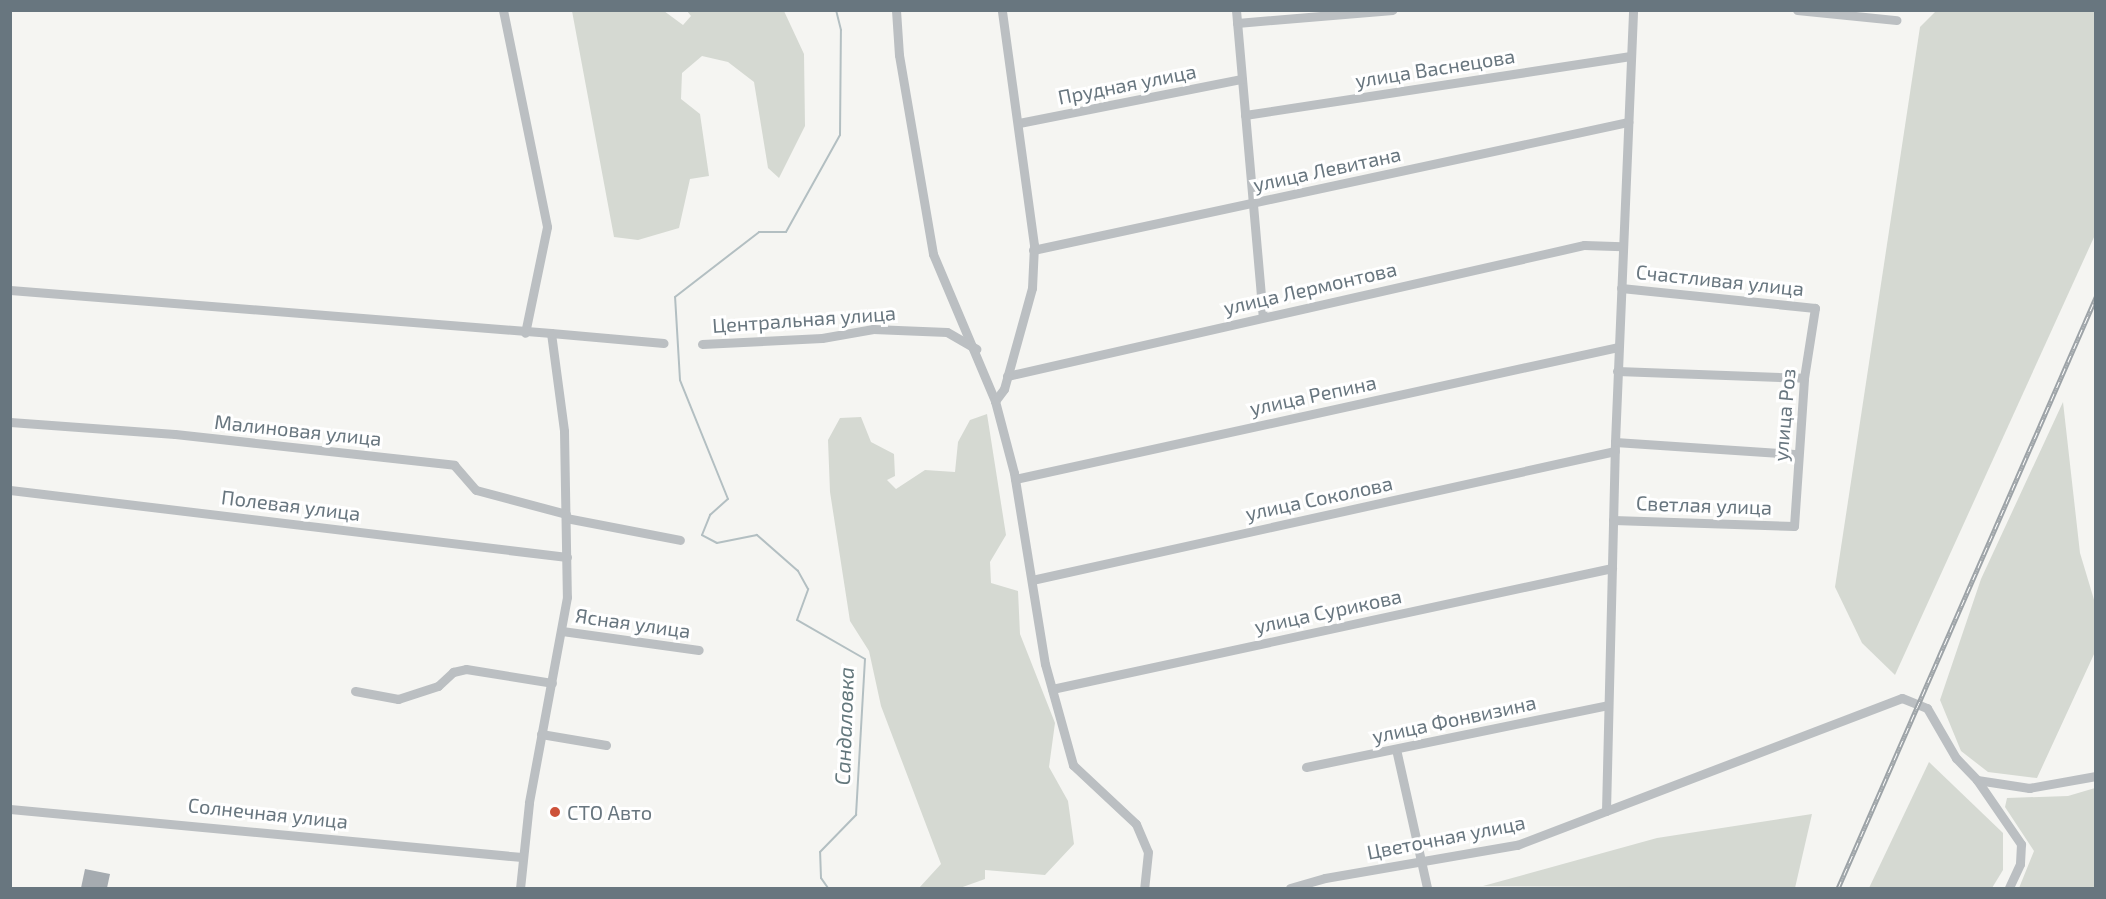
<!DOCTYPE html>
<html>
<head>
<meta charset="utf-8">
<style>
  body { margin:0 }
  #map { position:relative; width:2106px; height:899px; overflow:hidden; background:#f5f5f2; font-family:"Exo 2",sans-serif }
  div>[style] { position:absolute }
  .green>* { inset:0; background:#d5d9d2 }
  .stream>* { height:2px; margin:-1px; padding:0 1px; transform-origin:1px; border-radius:1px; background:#b3bfc2 }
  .building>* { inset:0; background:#a5abb0 }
  .minor>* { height:9px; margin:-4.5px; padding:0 4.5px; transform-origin:4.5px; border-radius:4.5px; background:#bbbfc2 }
  .rail>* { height:4.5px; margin-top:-2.25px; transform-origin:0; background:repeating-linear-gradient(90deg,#fff 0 7px,#9da3a7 0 14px); box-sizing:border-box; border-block:2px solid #9da3a7 }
  .dots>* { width:16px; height:16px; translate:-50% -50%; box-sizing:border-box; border:3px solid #fff; border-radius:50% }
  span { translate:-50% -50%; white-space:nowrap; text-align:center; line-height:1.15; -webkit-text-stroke:6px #fff; paint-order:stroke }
  .street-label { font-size:20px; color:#68767f }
  .poi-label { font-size:20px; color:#68767f }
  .left { translate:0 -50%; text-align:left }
  .water-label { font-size:21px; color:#63777c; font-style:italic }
  .frame { position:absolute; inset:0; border:12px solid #68767f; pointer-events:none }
</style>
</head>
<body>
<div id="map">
  <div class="green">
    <div style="clip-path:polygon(572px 11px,664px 11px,683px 25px,691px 16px,687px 11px,784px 11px,804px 54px,805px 126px,779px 178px,768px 168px,754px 82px,728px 62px,702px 56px,682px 73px,681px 99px,700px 114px,709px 176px,690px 179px,679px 228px,638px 240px,614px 237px)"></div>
    <div style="clip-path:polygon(1936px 11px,2095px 11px,2095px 235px,1895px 675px,1862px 643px,1835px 587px,1920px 27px)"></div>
    <div style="clip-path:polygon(2063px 402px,2080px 553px,2095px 603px,2095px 652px,2037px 778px,1988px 772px,1961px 751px,1940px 700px,1981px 579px)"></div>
    <div style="clip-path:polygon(987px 414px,1006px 535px,990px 562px,991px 583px,1018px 591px,1020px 634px,1055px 723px,1049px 767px,1068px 801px,1074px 844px,1045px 875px,985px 870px,985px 879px,960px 888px,919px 888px,941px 864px,881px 706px,869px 651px,850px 621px,830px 492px,828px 440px,840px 418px,861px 417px,871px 442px,894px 454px,895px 476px,887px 480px,896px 489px,925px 470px,955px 472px,958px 442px,970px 420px)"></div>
    <div style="clip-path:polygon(1929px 762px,2003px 833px,2003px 870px,1992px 888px,1869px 888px)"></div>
    <div style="clip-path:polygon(2095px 788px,2095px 888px,2019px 888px,2034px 851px,2005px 807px,2007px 798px,2068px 796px)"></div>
    <div style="clip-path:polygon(1812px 814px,1795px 888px,1483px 886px,1657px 838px)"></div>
  </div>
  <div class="stream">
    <div style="left:828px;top:888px;width:12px;rotate:-125deg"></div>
    <div style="left:821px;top:878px;width:26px;rotate:-92deg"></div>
    <div style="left:820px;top:852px;width:52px;rotate:-45.8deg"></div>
    <div style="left:856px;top:815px;width:156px;rotate:-86.7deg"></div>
    <div style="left:865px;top:659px;width:78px;rotate:-150.2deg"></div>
    <div style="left:797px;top:620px;width:33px;rotate:-70deg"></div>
    <div style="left:808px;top:589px;width:21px;rotate:-119deg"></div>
    <div style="left:798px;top:571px;width:55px;rotate:-138.7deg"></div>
    <div style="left:757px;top:535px;width:41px;rotate:168.7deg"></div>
    <div style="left:717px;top:543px;width:17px;rotate:-152deg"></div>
    <div style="left:702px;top:535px;width:22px;rotate:-68deg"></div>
    <div style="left:710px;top:515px;width:24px;rotate:-42deg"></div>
    <div style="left:728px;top:499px;width:128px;rotate:-112deg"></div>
    <div style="left:680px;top:380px;width:83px;rotate:-93.4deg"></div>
    <div style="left:675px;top:297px;width:106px;rotate:-37.7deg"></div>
    <div style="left:759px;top:232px;width:27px"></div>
    <div style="left:786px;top:232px;width:111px;rotate:-60.9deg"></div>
    <div style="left:840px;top:135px;width:105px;rotate:-89.5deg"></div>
    <div style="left:841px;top:30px;width:21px;rotate:-104deg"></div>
  </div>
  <div class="building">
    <div style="clip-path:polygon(85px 869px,110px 874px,107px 888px,81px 888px)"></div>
  </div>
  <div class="minor">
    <div style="left:503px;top:10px;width:221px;rotate:78.5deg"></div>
    <div style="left:547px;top:227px;width:108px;rotate:101.7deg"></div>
    <div style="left:896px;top:10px;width:45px;rotate:86.2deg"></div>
    <div style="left:899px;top:55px;width:202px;rotate:80.3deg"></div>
    <div style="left:933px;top:254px;width:160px;rotate:67.1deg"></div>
    <div style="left:995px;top:401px;width:74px;rotate:75.2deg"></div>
    <div style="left:1014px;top:473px;width:193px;rotate:80.8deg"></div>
    <div style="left:1045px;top:664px;width:105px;rotate:74.5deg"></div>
    <div style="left:1073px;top:765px;width:86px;rotate:43.1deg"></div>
    <div style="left:1136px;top:824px;width:30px;rotate:67deg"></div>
    <div style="left:1148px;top:852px;width:36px;rotate:96deg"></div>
    <div style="left:1236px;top:10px;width:308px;rotate:85deg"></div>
    <div style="left:1797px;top:10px;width:100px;rotate:5.8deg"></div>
    <div style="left:1237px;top:23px;width:156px;rotate:-4.8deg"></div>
    <div style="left:1245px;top:115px;width:390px;rotate:-8.7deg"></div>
    <div style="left:1019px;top:123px;width:227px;rotate:-11.2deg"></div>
    <div style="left:1033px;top:250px;width:609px;rotate:-12.14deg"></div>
    <div style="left:10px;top:290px;width:543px;rotate:4.54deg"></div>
    <div style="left:551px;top:333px;width:99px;rotate:82.4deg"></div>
    <div style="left:564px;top:431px;width:166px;rotate:89deg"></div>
    <div style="left:567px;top:597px;width:209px;rotate:100.5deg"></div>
    <div style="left:529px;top:803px;width:85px;rotate:96deg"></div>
    <div style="left:551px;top:333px;width:113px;rotate:5.1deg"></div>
    <div style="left:702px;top:344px;width:120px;rotate:-2.9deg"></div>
    <div style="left:822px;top:338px;width:52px;rotate:-10deg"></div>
    <div style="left:873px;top:329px;width:74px;rotate:2.3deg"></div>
    <div style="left:947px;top:332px;width:34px;rotate:30deg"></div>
    <div style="left:1617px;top:371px;width:187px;rotate:2.1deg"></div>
    <div style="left:1007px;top:376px;width:592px;rotate:-12.79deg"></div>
    <div style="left:1584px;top:245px;width:38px;rotate:2deg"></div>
    <div style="left:995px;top:401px;width:15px;rotate:-53deg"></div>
    <div style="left:1004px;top:389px;width:105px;rotate:-74.5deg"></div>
    <div style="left:1032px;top:288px;width:43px;rotate:-87.3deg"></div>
    <div style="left:1034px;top:245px;width:237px;rotate:-97.8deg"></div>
    <div style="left:10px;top:422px;width:165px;rotate:4.2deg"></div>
    <div style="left:175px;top:434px;width:281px;rotate:6.3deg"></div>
    <div style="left:454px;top:465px;width:33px;rotate:49deg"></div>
    <div style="left:476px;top:490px;width:93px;rotate:14.9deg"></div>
    <div style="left:1615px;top:442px;width:183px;rotate:3.8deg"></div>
    <div style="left:1015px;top:479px;width:617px;rotate:-12.35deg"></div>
    <div style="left:10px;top:490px;width:561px;rotate:6.86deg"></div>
    <div style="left:566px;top:518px;width:116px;rotate:10.9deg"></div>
    <div style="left:1613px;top:520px;width:181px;rotate:1.9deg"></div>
    <div style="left:1794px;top:526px;width:148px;rotate:-86.1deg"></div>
    <div style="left:1804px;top:378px;width:71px;rotate:-81.1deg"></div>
    <div style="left:1815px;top:308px;width:195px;rotate:-174.1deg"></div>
    <div style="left:1032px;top:580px;width:597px;rotate:-12.48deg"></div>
    <div style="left:562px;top:631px;width:138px;rotate:7.9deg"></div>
    <div style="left:1052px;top:689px;width:573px;rotate:-12.19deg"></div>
    <div style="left:355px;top:691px;width:44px;rotate:10.5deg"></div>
    <div style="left:398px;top:699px;width:42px;rotate:-18deg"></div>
    <div style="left:438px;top:686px;width:21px;rotate:-43deg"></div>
    <div style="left:453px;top:672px;width:13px;rotate:-13deg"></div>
    <div style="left:466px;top:669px;width:87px;rotate:9.2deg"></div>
    <div style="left:541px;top:734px;width:66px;rotate:9.6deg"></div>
    <div style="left:1396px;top:749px;width:142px;rotate:77.4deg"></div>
    <div style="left:1306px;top:767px;width:308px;rotate:-11.6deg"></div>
    <div style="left:1977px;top:780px;width:78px;rotate:55.5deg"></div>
    <div style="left:2021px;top:844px;width:20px;rotate:93deg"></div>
    <div style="left:2020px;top:864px;width:26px;rotate:115deg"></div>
    <div style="left:10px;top:809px;width:514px;rotate:5.36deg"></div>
    <div style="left:1606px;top:811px;width:369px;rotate:-88.6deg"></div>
    <div style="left:1615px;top:442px;width:432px;rotate:-87.6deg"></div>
    <div style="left:1290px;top:888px;width:36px;rotate:-16deg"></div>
    <div style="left:1325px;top:878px;width:195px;rotate:-9.8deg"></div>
    <div style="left:1517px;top:845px;width:412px;rotate:-20.9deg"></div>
    <div style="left:1902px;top:698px;width:27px;rotate:22deg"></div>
    <div style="left:1927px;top:708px;width:58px;rotate:59.9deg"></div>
    <div style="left:1956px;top:758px;width:30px;rotate:46deg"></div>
    <div style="left:1977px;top:780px;width:53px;rotate:8.7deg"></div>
    <div style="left:2029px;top:788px;width:68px;rotate:-10.2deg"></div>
  </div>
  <div class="rail">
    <div style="left:1838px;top:888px;width:645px;rotate:-66.42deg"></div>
  </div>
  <div class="dots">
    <div style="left:555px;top:812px;background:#cd523a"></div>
  </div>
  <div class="street-label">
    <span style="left:1435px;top:68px;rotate:-9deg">улица Васнецова</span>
    <span style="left:1127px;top:84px;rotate:-11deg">Прудная улица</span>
    <span style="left:1327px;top:169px;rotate:-12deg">улица Левитана</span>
    <span style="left:1720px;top:280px;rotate:6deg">Счастливая улица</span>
    <span style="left:1310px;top:288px;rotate:-13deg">улица Лермонтова</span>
    <span style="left:804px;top:319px;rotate:-4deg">Центральная улица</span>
    <span style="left:1313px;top:395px;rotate:-12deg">улица Репина</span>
    <span style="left:1784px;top:415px;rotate:-85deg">улица Роз</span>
    <span style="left:298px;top:430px;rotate:6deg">Малиновая улица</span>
    <span style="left:1319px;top:498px;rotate:-12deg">улица Соколова</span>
    <span style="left:291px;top:505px;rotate:7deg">Полевая улица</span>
    <span style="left:1704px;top:505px;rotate:2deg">Светлая улица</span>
    <span style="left:1328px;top:611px;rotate:-12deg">улица Сурикова</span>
    <span style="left:633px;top:623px;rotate:8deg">Ясная улица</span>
    <span style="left:1454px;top:719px;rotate:-12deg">улица Фонвизина</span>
    <span style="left:268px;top:813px;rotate:6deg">Солнечная улица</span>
    <span style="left:1446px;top:837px;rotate:-11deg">Цветочная улица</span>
  </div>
  <div class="poi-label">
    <span class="left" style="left:567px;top:812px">СТО Авто</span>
  </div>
  <div class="water-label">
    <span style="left:844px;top:726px;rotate:-88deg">Сандаловка</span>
  </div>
  <div class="frame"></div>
</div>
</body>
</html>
